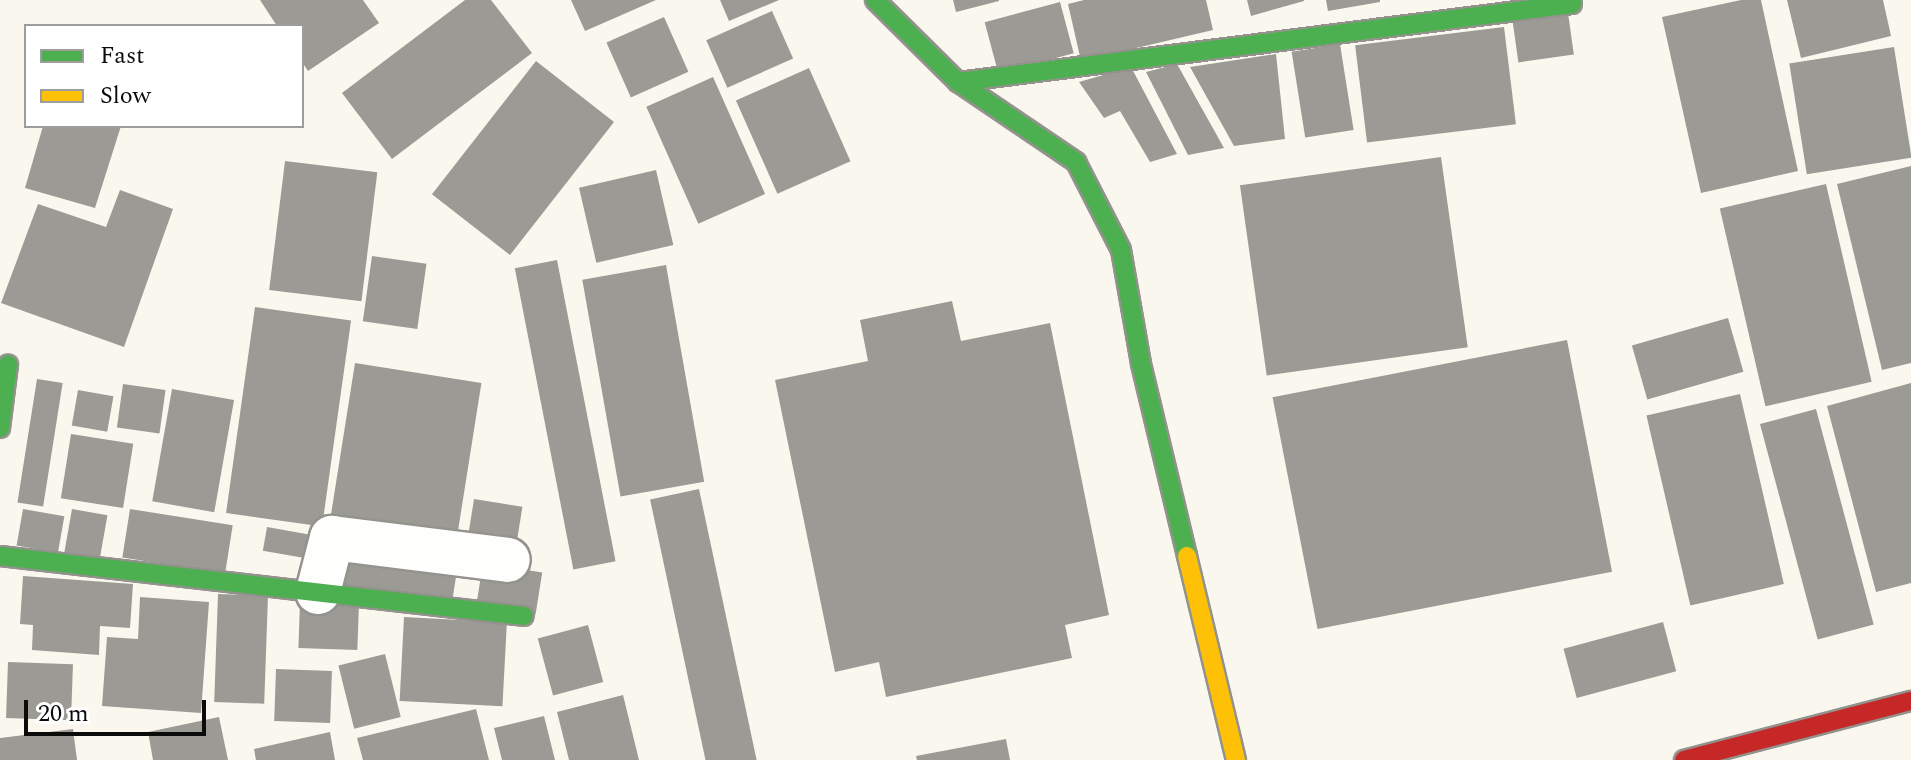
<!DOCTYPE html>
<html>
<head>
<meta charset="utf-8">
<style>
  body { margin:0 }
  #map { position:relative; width:1911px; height:760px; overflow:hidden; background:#faf8ee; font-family:Spectral,serif }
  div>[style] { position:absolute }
  .building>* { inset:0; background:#9c9a95; transform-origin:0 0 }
  .roads { filter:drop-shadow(2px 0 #93928d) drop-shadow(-2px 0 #93928d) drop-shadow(0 2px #93928d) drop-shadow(0 -2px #93928d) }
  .street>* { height:44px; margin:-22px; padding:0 22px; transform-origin:22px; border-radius:22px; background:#fefefc }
  .fast>* { height:18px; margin:-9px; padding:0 9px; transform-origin:9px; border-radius:9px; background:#4caf50 }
  .slow>* { height:18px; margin:-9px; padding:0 9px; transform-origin:9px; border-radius:9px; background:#ffc107 }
  .jam>* { height:18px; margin:-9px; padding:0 9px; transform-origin:9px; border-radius:9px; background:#c62828 }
  span { translate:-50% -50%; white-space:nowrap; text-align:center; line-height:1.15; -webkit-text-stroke:8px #fff; paint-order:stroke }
  .legend { position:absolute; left:24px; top:24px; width:280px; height:104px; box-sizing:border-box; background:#fff; border:2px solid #9d9d9d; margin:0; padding:10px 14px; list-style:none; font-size:24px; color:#0b0b0b }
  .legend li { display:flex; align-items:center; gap:16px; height:40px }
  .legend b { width:40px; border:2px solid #9d9d9d }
  .scale { position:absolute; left:24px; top:700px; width:182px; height:36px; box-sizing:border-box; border:4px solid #0b0b0b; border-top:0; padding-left:10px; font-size:24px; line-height:28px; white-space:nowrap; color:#0b0b0b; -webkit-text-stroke:6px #fff; paint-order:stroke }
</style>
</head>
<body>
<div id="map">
  <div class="building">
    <div style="clip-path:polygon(260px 0,363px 0,379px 23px,308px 71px,302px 62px,302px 26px,277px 26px)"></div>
    <div style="clip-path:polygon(465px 0,491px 0,532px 53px,392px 159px,342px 93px)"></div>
    <div style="clip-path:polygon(571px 0,656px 0,585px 31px)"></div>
    <div style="clip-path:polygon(720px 0,779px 0,729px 21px)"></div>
    <div style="clip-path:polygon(953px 0,999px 0,999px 1px,956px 12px)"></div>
    <div style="clip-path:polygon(1084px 0,1206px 0,1213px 30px,1081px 61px,1068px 4px)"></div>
    <div style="clip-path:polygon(1247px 0,1304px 0,1304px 1px,1251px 16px)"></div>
    <div style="clip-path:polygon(1326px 0,1380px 0,1380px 2px,1328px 11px)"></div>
    <div style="clip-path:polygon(1741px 0,1761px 0,1798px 171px,1701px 193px,1662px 17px)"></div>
    <div style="clip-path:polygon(1787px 0,1883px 0,1891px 36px,1801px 58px)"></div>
    <div style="left:1060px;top:2px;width:53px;height:78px;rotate:75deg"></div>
    <div style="left:772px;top:11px;width:52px;height:72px;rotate:66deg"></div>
    <div style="left:1568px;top:13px;width:42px;height:56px;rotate:82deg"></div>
    <div style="left:664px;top:17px;width:60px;height:63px;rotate:66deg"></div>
    <div style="left:1504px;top:27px;width:98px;height:150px;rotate:83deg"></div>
    <div style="left:1340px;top:44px;width:87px;height:49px;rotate:81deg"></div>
    <div style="left:1894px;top:47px;width:112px;height:106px;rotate:81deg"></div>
    <div style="clip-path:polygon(1276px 54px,1285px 139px,1234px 146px,1190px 67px)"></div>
    <div style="left:536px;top:61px;width:99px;height:169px;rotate:38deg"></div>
    <div style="clip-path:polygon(1177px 64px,1224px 148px,1188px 155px,1146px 72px)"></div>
    <div style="clip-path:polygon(1131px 67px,1177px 154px,1150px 162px,1120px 111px,1104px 118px,1079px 82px)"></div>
    <div style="left:809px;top:68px;width:102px;height:80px;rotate:66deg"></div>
    <div style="left:713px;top:77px;width:128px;height:73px;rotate:66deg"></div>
    <div style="clip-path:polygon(43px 126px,121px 126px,95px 208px,25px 188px)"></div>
    <div style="left:1441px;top:157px;width:192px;height:203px;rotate:82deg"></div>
    <div style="left:285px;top:161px;width:93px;height:130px;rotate:7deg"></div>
    <div style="clip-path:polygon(1911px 166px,1911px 363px,1882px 370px,1837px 184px)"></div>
    <div style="left:656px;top:170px;width:77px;height:79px;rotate:77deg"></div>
    <div style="left:1826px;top:184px;width:203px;height:109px;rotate:77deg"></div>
    <div style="clip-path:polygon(120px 190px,173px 209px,124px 347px,1px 303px,38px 204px,106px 227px)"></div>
    <div style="left:372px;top:256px;width:55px;height:66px;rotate:8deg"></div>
    <div style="left:557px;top:260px;width:307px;height:43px;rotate:79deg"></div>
    <div style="left:666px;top:265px;width:220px;height:85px;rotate:80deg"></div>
    <div style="clip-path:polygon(952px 301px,961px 341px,1050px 323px,1109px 615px,1065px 625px,1072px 658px,886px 697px,879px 662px,835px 672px,775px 380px,868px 361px,860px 320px)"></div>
    <div style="left:255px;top:307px;width:97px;height:208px;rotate:8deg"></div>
    <div style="left:1728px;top:318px;width:56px;height:100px;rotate:74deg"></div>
    <div style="left:1567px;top:340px;width:236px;height:300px;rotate:79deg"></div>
    <div style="left:355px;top:363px;width:128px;height:169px;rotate:9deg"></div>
    <div style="left:37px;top:379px;width:26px;height:125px;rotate:9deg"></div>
    <div style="clip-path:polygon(1911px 383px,1911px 583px,1876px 592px,1827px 406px)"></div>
    <div style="left:123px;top:384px;width:43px;height:44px;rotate:8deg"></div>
    <div style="left:172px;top:389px;width:63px;height:114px;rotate:10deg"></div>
    <div style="left:78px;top:390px;width:36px;height:36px;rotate:10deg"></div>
    <div style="left:1740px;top:394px;width:195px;height:96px;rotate:77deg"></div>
    <div style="left:1816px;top:409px;width:223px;height:58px;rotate:75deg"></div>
    <div style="left:71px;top:434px;width:63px;height:65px;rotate:9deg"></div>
    <div style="left:699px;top:489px;width:278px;height:50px;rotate:78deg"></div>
    <div style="left:474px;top:499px;width:49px;height:39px;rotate:9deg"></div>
    <div style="left:23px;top:509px;width:42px;height:37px;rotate:10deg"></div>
    <div style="left:72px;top:509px;width:36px;height:45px;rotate:10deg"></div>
    <div style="left:130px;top:509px;width:104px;height:49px;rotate:9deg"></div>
    <div style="left:267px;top:527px;width:54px;height:24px;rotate:10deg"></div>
    <div style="left:337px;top:542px;width:123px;height:42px;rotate:9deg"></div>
    <div style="left:483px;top:563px;width:60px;height:43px;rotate:9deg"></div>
    <div style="clip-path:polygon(23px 576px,133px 584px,130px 628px,100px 626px,99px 655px,32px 650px,33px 625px,20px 624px)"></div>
    <div style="left:218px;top:594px;width:50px;height:108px;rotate:2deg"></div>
    <div style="clip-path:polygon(140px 597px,209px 602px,201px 713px,102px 706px,107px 637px,138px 639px)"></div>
    <div style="left:300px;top:602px;width:59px;height:46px;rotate:2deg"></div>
    <div style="left:404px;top:617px;width:103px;height:84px;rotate:3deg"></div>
    <div style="left:1663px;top:622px;width:51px;height:103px;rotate:75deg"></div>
    <div style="left:588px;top:625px;width:59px;height:52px;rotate:75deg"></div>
    <div style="left:385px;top:654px;width:65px;height:48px;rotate:76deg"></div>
    <div style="left:8px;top:662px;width:65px;height:56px;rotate:2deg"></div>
    <div style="left:276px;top:669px;width:56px;height:52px;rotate:2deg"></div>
    <div style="clip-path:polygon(623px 695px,639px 760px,569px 760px,557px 712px)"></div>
    <div style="clip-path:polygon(476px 709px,489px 760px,363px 760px,357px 738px)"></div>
    <div style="clip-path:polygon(544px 716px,555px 760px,502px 760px,494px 728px)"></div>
    <div style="clip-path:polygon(219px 717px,228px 760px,153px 760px,148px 732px)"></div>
    <div style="clip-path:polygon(73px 729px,77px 760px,0 760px,0 738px)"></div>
    <div style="clip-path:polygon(330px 732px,335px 760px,256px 760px,254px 749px)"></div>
    <div style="clip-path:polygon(1006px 739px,1010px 760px,917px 760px,916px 756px)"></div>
  </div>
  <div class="roads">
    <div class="street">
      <div style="left:318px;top:592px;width:56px;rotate:-75.5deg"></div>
      <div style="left:332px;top:538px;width:177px;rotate:7.1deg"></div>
    </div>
    <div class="fast">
      <div style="left:875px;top:0;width:117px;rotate:44.7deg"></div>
      <div style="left:958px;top:82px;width:143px;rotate:34.1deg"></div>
      <div style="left:1076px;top:162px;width:99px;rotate:62.9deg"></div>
      <div style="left:1121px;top:250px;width:116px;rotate:80deg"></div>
      <div style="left:1141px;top:364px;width:197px;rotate:76.5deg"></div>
      <div style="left:958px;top:82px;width:619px;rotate:-7.24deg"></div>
      <div style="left:0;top:428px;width:64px;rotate:-82.8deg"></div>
      <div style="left:0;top:556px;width:527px;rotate:6.53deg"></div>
    </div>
    <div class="slow">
      <div style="left:1187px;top:556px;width:210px;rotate:76.5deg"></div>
    </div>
    <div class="jam">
      <div style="left:1684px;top:760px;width:235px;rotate:-14.6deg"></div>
    </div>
  </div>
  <ul class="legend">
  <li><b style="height:10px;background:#4caf50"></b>Fast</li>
  <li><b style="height:10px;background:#ffc107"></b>Slow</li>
  </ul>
  <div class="scale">20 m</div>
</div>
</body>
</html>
